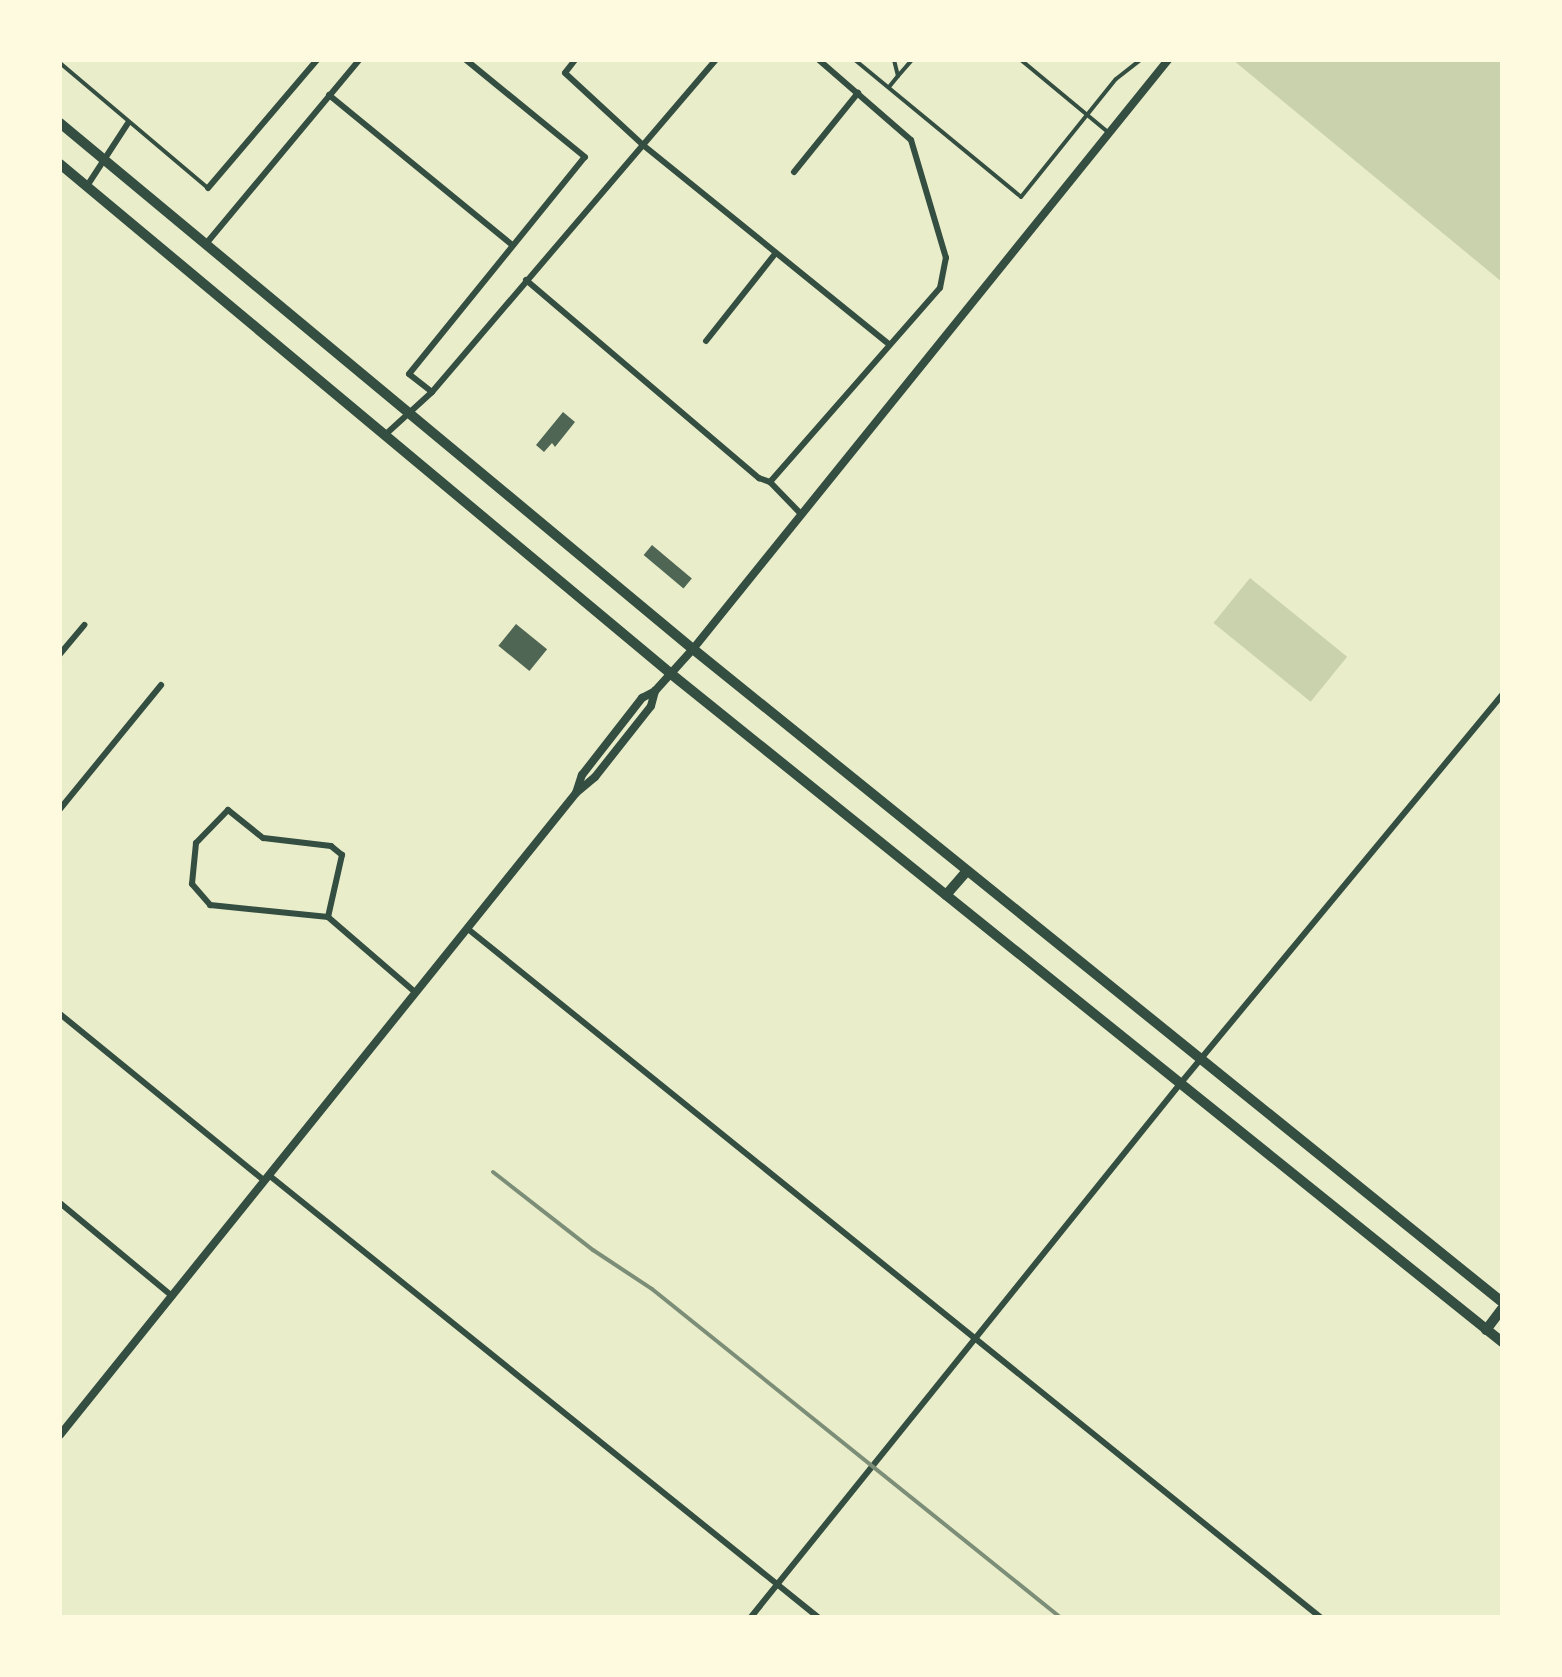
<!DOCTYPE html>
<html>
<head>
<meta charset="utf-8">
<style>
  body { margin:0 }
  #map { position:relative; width:1562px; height:1677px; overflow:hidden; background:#e9edc9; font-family:"Public Sans",sans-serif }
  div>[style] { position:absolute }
  .green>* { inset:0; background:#cad2ad; transform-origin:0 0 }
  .building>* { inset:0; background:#4f6655; transform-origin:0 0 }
  .service>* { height:4px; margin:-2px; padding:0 2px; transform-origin:2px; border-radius:2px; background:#344e41 }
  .minor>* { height:6px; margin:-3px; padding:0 3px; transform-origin:3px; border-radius:3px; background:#344e41 }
  .tertiary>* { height:8px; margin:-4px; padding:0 4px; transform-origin:4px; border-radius:4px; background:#344e41 }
  .primary>* { height:10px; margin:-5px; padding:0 5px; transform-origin:5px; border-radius:5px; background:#344e41 }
  .rail>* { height:4px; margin:-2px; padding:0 2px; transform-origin:2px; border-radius:2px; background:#7c8e77 }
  span { translate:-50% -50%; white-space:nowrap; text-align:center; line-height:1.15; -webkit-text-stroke:10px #fefae0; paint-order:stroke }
  .frame { position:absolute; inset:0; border:62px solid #fefae0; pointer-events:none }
</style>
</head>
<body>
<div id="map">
  <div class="green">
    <div style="clip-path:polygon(1233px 60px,1502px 60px,1502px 282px)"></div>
    <div style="left:1250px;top:578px;width:125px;height:58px;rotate:39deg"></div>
  </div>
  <div class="building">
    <div style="clip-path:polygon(563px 412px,575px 422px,555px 447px,552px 443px,544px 452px,536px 445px)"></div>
    <div style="left:652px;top:545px;width:52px;height:13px;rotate:40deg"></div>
    <div style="left:516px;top:624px;width:40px;height:28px;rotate:39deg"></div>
  </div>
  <div class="service">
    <div style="left:855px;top:60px;width:215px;rotate:39.5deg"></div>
    <div style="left:1021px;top:197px;width:151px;rotate:-51.2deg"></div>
    <div style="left:1116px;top:79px;width:31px;rotate:-38deg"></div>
    <div style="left:1021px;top:60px;width:114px;rotate:39.7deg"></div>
    <div style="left:60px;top:63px;width:194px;rotate:40.2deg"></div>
    <div style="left:898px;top:76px;width:21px;rotate:-49deg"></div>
    <div style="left:889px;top:87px;width:14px;rotate:-51deg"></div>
    <div style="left:898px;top:76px;width:16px;rotate:-104deg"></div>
  </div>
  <div class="minor">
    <div style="left:575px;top:60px;width:16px;rotate:128deg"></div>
    <div style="left:565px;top:73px;width:106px;rotate:42.7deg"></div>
    <div style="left:643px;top:145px;width:316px;rotate:39deg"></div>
    <div style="left:329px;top:95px;width:237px;rotate:39.3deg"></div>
    <div style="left:794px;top:172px;width:102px;rotate:-51deg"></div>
    <div style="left:87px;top:186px;width:75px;rotate:-56.9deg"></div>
    <div style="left:208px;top:188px;width:168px;rotate:-49.6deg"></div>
    <div style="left:205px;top:245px;width:241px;rotate:-50.2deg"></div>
    <div style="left:526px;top:280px;width:306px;rotate:40.4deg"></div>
    <div style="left:759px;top:478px;width:12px;rotate:20deg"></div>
    <div style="left:770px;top:482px;width:45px;rotate:45.9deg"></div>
    <div style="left:706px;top:341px;width:111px;rotate:-51.6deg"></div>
    <div style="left:432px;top:392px;width:29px;rotate:-142deg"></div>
    <div style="left:409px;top:374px;width:279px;rotate:-51deg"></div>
    <div style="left:585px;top:157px;width:154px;rotate:-140.8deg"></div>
    <div style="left:386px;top:434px;width:62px;rotate:-42.4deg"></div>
    <div style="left:432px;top:392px;width:437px;rotate:-49.5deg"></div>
    <div style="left:770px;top:482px;width:258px;rotate:-48.8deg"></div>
    <div style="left:940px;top:288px;width:31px;rotate:-79deg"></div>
    <div style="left:946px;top:258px;width:123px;rotate:-106.5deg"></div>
    <div style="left:911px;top:140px;width:122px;rotate:-139deg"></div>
    <div style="left:60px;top:654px;width:38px;rotate:-50deg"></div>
    <div style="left:60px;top:809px;width:160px;rotate:-50.8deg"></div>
    <div style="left:328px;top:917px;width:64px;rotate:-77.3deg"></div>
    <div style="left:342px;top:855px;width:14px;rotate:-141deg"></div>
    <div style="left:331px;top:846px;width:68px;rotate:-173.3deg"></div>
    <div style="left:263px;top:838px;width:45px;rotate:-141.3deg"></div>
    <div style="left:228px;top:810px;width:46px;rotate:134.1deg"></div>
    <div style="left:196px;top:843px;width:41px;rotate:95.6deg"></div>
    <div style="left:192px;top:884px;width:28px;rotate:49deg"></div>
    <div style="left:210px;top:905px;width:119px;rotate:5.8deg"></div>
    <div style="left:328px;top:917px;width:116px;rotate:40.8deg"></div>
    <div style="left:468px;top:929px;width:1095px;rotate:38.92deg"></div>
    <div style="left:60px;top:1014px;width:264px;rotate:39.2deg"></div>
    <div style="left:270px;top:1176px;width:703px;rotate:38.83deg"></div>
    <div style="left:60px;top:1203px;width:146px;rotate:39.7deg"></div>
    <div style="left:751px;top:1617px;width:684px;rotate:-51.17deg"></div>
    <div style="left:1180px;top:1084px;width:505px;rotate:-50.38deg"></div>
  </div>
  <div class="tertiary">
    <div style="left:576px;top:793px;width:19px;rotate:-72deg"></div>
    <div style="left:582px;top:775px;width:98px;rotate:-52.1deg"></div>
    <div style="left:642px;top:698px;width:15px;rotate:-28deg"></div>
    <div style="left:655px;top:691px;width:57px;rotate:-47.9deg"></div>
    <div style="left:693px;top:649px;width:757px;rotate:-51.12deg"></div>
    <div style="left:60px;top:1435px;width:824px;rotate:-51.21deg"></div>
    <div style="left:576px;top:793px;width:25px;rotate:-40deg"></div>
    <div style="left:595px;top:777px;width:90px;rotate:-51.7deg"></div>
    <div style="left:651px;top:706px;width:16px;rotate:-75deg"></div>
  </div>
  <div class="primary">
    <div style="left:60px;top:123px;width:823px;rotate:39.73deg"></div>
    <div style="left:693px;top:649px;width:1040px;rotate:38.91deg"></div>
    <div style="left:60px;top:164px;width:794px;rotate:39.84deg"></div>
    <div style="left:670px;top:673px;width:1068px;rotate:38.8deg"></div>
    <div style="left:946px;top:895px;width:32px;rotate:-49deg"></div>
    <div style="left:1486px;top:1330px;width:26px;rotate:-53deg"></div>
  </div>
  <div class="rail">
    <div style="left:493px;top:1172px;width:127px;rotate:38deg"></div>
    <div style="left:593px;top:1250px;width:71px;rotate:33.5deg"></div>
    <div style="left:652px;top:1289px;width:523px;rotate:38.8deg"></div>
  </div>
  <div class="frame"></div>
</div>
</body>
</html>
